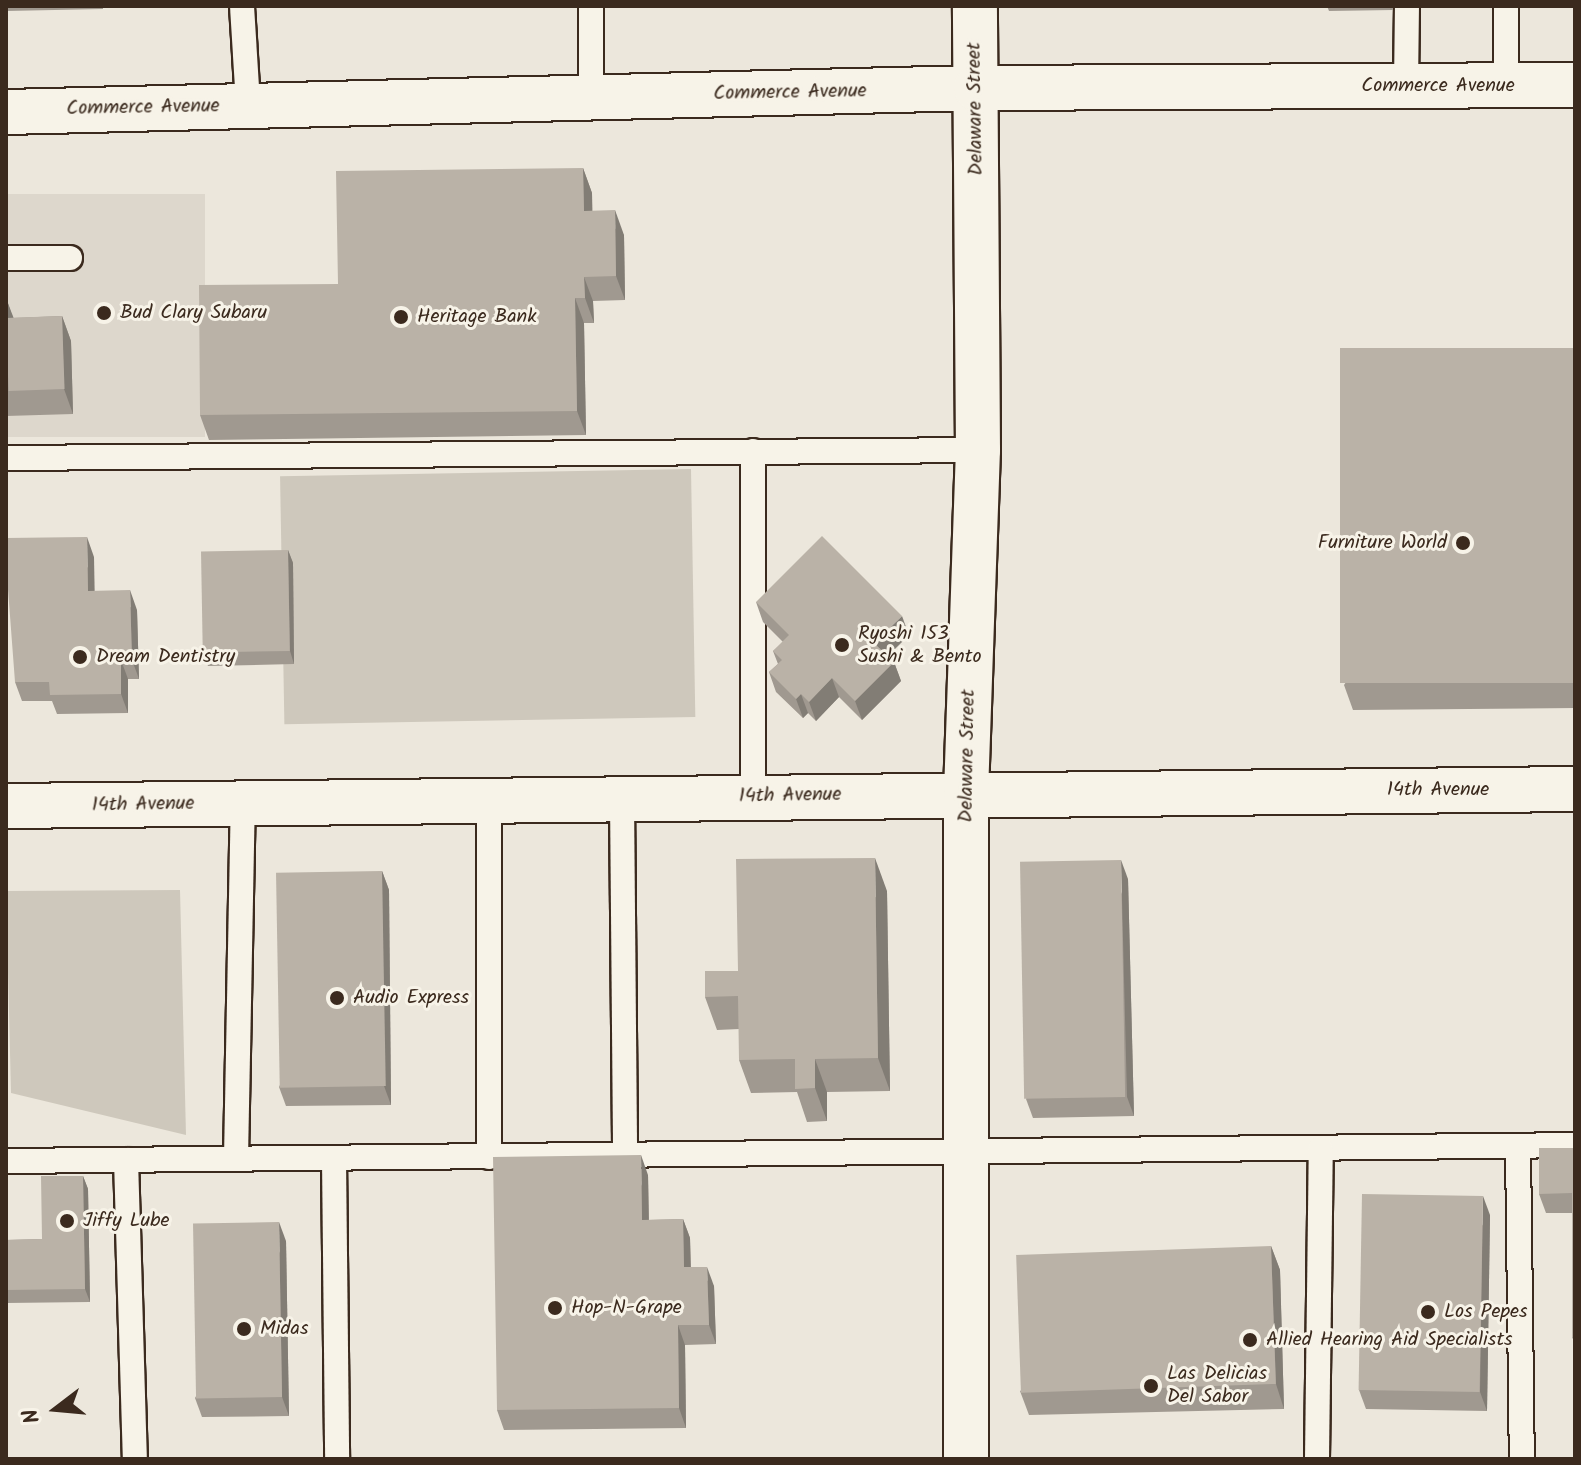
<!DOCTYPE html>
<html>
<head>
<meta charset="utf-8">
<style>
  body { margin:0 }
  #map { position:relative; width:1581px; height:1465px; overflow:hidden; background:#ece7dc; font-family:Kalam,sans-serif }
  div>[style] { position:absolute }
  .built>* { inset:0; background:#ddd7cc; transform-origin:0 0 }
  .green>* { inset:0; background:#cec8bc; transform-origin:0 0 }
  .roads { filter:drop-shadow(2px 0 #3b2a1e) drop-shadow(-2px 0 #3b2a1e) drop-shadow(0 2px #3b2a1e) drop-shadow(0 -2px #3b2a1e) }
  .service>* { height:24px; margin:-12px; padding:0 12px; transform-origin:12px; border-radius:12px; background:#f7f3e8 }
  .tertiary>* { height:44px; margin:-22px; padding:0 22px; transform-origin:22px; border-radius:22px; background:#f7f3e8 }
  .secondary>* { height:44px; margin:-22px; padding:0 22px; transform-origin:22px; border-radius:22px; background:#f7f3e8 }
  .wall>* { inset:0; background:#a09990 }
  .shaded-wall>* { inset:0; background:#827d75 }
  .building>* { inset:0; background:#bab2a7; transform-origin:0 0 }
  .dots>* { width:22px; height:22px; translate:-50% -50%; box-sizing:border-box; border:4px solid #f7f3e8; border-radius:50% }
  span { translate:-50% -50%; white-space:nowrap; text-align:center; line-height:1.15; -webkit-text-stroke:6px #f7f3e8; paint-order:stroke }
  .street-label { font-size:20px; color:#3b2a1e }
  .poi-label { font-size:20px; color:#3b2a1e }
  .left { translate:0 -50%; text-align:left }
  .right { translate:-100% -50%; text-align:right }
  .frame { position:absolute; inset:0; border:8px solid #3b2a1e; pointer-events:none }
  .north { position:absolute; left:16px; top:1369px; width:80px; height:80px; -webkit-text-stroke:6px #f7f3e8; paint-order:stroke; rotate:254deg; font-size:22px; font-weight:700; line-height:32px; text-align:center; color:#3b2a1e }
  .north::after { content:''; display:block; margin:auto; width:28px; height:36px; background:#3b2a1e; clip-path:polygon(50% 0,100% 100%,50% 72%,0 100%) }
</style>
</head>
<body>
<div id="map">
  <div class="built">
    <div style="left:6px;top:194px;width:199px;height:243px"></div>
  </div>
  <div class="green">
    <div style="left:691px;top:469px;width:248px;height:411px;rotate:89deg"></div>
    <div style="clip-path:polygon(180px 890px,186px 1135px,11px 1093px,6px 891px)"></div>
  </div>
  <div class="roads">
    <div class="service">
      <div style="left:242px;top:6px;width:99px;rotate:86.5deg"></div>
      <div style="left:591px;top:6px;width:91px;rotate:90deg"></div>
      <div style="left:1506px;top:85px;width:79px;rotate:-90deg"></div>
      <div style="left:1406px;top:86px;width:80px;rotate:-89.3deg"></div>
      <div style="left:6px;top:258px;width:64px"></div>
      <div style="left:6px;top:458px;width:972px;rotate:-0.47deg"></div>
      <div style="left:753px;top:797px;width:346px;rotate:-90deg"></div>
      <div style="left:622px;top:798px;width:357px;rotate:89.5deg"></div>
      <div style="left:489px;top:800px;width:357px;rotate:90deg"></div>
      <div style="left:1518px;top:1146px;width:313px;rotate:89.3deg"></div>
      <div style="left:236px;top:1158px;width:355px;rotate:-88.9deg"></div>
      <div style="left:334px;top:1158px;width:301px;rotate:89.4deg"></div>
      <div style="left:126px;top:1160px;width:299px;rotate:88.3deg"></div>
      <div style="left:6px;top:1161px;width:1569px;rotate:-0.58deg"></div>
      <div style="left:1317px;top:1459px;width:310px;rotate:-89.3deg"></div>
    </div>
    <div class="tertiary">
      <div style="left:6px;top:806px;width:1569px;rotate:-0.62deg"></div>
      <div style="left:966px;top:1459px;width:666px;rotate:-90deg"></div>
      <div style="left:966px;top:793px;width:343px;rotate:-88deg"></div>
      <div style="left:978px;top:450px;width:444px;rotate:-90.4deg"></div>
    </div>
    <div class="secondary">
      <div style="left:6px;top:112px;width:970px;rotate:-1.42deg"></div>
      <div style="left:976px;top:88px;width:599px;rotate:-0.29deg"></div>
    </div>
  </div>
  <div class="wall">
    <div style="clip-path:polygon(6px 6px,103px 6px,103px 9px,6px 11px)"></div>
    <div style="clip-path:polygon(1023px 6px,1137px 6px,1023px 7px)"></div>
    <div style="clip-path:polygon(1327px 6px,1393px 6px,1393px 10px,1329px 11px)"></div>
    <div style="clip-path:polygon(583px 168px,592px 193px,592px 211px,624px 235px,625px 300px,593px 301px,594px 323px,584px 323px,586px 435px,209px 440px,200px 415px,338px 284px)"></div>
    <div style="clip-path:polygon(6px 298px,13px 318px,62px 316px,71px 341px,73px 414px,6px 416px)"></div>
    <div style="clip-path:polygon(1575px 348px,1575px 708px,1353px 710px,1344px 685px)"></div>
    <div style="clip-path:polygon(288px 550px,293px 563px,294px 664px,208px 666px,203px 652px)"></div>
    <div style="clip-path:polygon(94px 557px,94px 591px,137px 610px,139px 679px,128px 679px,128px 713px,57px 714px,52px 701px,22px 701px,15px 682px)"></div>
    <div style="clip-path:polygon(756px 602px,909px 635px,888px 656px,894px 662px,901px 681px,862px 720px,839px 697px,816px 721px,808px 713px,803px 718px,776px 692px,769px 672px,778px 664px,773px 651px,783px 642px,763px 622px)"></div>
    <div style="clip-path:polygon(382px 871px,389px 890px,391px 1105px,286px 1106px,279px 1087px)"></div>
    <div style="clip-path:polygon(1128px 879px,1134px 1116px,1033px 1118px,1026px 1099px)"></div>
    <div style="clip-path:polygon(887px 891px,890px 1091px,827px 1092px,827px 1121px,807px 1122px,797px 1092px,751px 1093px,739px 1060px,739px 1029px,717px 1030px,705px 997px,738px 971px)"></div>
    <div style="clip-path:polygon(1575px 1148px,1575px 1344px,1572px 1337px,1572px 1213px,1546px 1213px,1539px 1194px)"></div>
    <div style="clip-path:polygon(648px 1175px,649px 1220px,683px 1219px,690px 1238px,691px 1267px,714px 1286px,716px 1344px,685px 1345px,686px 1428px,504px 1430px,497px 1410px)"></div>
    <div style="clip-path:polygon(83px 1176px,88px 1189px,90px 1302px,6px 1303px,6px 1240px,42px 1239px)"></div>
    <div style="clip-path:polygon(1490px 1215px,1487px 1411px,1366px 1409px,1359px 1390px)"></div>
    <div style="clip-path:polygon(286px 1241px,289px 1416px,202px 1417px,195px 1398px)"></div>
    <div style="clip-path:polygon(1271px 1246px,1280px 1270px,1284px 1409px,1029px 1415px,1020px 1391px)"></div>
  </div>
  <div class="shaded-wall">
    <div style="clip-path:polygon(583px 168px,592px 193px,593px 235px,584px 211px)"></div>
    <div style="clip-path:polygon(615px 210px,624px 235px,625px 300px,616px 276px)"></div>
    <div style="clip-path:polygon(584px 277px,593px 301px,594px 323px,585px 298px)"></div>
    <div style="clip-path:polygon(6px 298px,14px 319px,6px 320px)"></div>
    <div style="clip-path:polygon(575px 298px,584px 323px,586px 435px,577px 411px)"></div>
    <div style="clip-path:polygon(62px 316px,71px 341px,73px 414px,64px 389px)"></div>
    <div style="clip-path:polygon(87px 537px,94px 557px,95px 610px,88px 591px)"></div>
    <div style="clip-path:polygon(288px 550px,293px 563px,294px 664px,290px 651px)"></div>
    <div style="clip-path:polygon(130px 590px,137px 610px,139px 679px,132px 660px)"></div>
    <div style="clip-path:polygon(902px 616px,909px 635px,881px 662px,874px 643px)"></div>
    <div style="clip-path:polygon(121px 660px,128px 679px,128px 713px,121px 694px)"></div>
    <div style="clip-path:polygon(894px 662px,901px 681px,862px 720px,855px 701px)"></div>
    <div style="clip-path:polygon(832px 678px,839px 697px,816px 721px,809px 702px)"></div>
    <div style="clip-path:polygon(801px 694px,808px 713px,803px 718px,796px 699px)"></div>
    <div style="clip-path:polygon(875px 858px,887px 891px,890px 1091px,878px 1058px)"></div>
    <div style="clip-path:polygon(1121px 860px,1128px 879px,1134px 1116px,1127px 1097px)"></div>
    <div style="clip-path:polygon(382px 871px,389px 890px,391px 1105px,384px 1086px)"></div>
    <div style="clip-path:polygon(815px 1059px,827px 1092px,827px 1121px,815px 1088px)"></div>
    <div style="clip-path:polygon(641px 1155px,648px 1175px,649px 1239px,642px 1220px)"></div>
    <div style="clip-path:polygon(83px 1176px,88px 1189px,90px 1302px,85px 1289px)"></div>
    <div style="clip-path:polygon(1483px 1196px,1490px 1215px,1487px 1411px,1480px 1392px)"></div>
    <div style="clip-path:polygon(683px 1219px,690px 1238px,691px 1286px,684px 1267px)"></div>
    <div style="clip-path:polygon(279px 1222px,286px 1241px,289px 1416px,282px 1397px)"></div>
    <div style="clip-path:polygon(1271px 1246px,1280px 1270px,1284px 1409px,1276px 1384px)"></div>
    <div style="clip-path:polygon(707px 1267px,714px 1286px,716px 1344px,709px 1325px)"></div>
    <div style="clip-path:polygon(678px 1325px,685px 1345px,686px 1428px,679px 1408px)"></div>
  </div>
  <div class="building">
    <div style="clip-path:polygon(583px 168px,584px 211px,615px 210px,616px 276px,584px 277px,585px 298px,575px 298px,577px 411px,200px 415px,199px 285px,338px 284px,336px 171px)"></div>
    <div style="left:62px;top:316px;width:73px;height:56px;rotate:88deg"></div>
    <div style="left:1575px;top:348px;width:335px;height:235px;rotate:90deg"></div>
    <div style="clip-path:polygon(822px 536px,902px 616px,874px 643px,894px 662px,855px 701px,832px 678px,809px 702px,801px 694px,796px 699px,769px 672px,782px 660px,773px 651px,789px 635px,756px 602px)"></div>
    <div style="clip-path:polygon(87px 537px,88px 591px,130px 590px,132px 660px,121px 660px,121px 694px,50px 695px,49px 682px,15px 682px,6px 563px,6px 538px)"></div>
    <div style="left:288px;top:550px;width:101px;height:87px;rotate:89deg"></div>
    <div style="clip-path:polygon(875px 858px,878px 1058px,815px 1059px,815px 1088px,795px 1089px,795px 1059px,739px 1060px,738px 996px,705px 997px,705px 971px,738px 971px,736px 859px)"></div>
    <div style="left:1121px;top:860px;width:237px;height:101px;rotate:89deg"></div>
    <div style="left:382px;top:871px;width:215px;height:106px;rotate:89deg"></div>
    <div style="clip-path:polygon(1539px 1148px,1575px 1148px,1575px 1337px,1572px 1337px,1572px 1193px,1539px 1194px)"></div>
    <div style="clip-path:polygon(641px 1155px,642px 1220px,683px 1219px,684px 1267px,707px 1267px,709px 1325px,678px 1325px,679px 1408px,497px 1410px,493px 1157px)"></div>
    <div style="clip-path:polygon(41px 1176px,83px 1176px,85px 1289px,6px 1290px,6px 1240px,42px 1239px)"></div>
    <div style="left:1362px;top:1194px;width:121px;height:196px;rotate:1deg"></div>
    <div style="left:279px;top:1222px;width:175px;height:86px;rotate:89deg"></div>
    <div style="left:1271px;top:1246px;width:138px;height:255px;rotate:88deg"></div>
  </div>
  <div class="dots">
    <div style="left:104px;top:313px;background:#3b2a1e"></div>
    <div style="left:401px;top:317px;background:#3b2a1e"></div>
    <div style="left:1463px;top:543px;background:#3b2a1e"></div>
    <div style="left:842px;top:645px;background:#3b2a1e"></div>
    <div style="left:80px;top:657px;background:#3b2a1e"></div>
    <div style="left:337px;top:998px;background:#3b2a1e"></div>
    <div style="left:67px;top:1221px;background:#3b2a1e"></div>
    <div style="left:555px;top:1308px;background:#3b2a1e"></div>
    <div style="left:1428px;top:1312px;background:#3b2a1e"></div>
    <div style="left:244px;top:1329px;background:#3b2a1e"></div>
    <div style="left:1250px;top:1340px;background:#3b2a1e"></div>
    <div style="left:1151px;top:1386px;background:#3b2a1e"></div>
  </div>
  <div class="street-label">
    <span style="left:1438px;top:86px">Commerce Avenue</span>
    <span style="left:790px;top:93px;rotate:-1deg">Commerce Avenue</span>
    <span style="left:143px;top:108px;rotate:-1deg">Commerce Avenue</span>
    <span style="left:976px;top:109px;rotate:-91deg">Delaware Street</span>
    <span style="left:968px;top:756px;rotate:-89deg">Delaware Street</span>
    <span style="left:1438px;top:790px">14th Avenue</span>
    <span style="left:790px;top:796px;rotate:-1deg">14th Avenue</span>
    <span style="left:143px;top:805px;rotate:-1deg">14th Avenue</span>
  </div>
  <div class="poi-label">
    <span class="left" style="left:120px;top:313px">Bud Clary Subaru</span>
    <span class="left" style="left:417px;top:317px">Heritage Bank</span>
    <span class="right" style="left:1447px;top:543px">Furniture World</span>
    <span class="left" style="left:858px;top:646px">Ryoshi 153<br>Sushi &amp; Bento</span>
    <span class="left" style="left:96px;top:657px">Dream Dentistry</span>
    <span class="left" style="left:353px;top:998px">Audio Express</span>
    <span class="left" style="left:83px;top:1221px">Jiffy Lube</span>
    <span class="left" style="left:571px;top:1308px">Hop-N-Grape</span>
    <span class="left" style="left:1444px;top:1312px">Los Pepes</span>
    <span class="left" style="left:260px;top:1329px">Midas</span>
    <span class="left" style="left:1266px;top:1340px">Allied Hearing Aid Specialists</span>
    <span class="left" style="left:1167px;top:1386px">Las Delicias<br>Del Sabor</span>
  </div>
  <div class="frame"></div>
  <div class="north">N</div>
</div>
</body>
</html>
